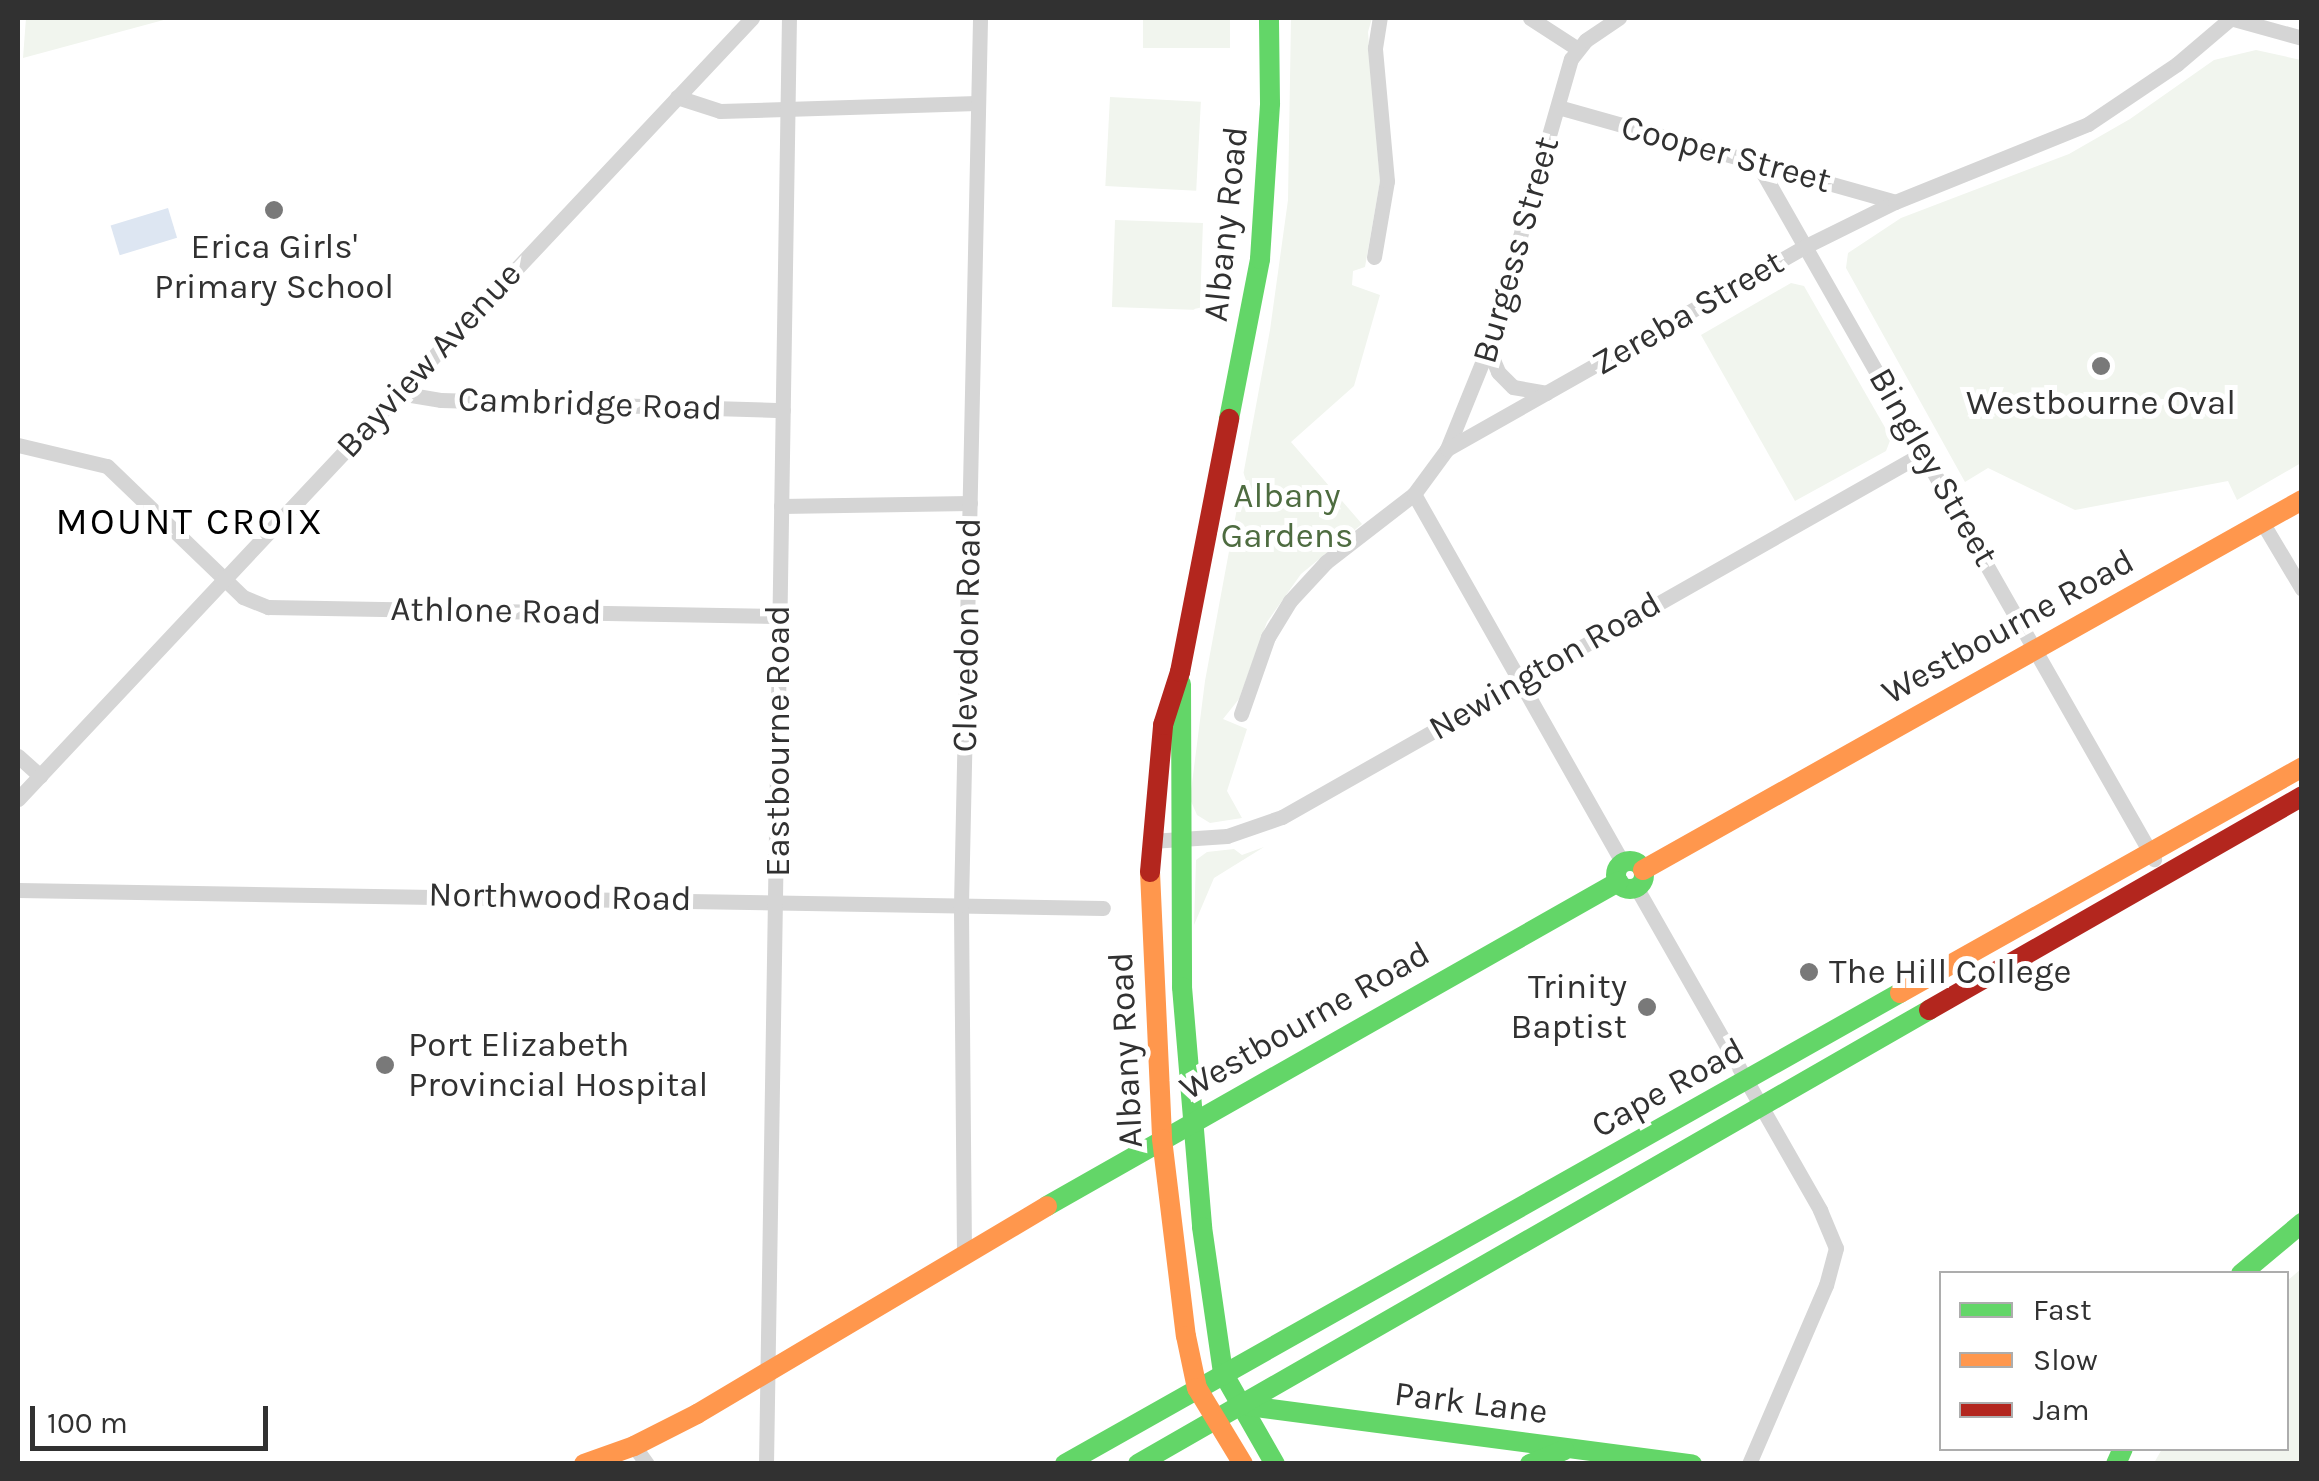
<!DOCTYPE html>
<html>
<head>
<meta charset="utf-8">
<style>
  body { margin:0 }
  #map { position:relative; width:2319px; height:1481px; overflow:hidden; background:#fff; font-family:Karla,sans-serif }
  div>[style] { position:absolute }
  .green>* { inset:0; background:#f1f5ee; transform-origin:0 0 }
  .water>* { inset:0; background:#dde6f2; transform-origin:0 0 }
  .street>* { height:15px; margin:-7.5px; padding:0 7.5px; transform-origin:7.5px; border-radius:7.5px; background:#d5d5d5 }
  .fast>* { height:20px; margin:-10px; padding:0 10px; transform-origin:10px; border-radius:10px; background:#63d668 }
  .fast>.ring { margin:-10px; padding:0; box-sizing:content-box; background:none; border:20px solid #63d668; border-radius:50% }
  .slow>* { height:20px; margin:-10px; padding:0 10px; transform-origin:10px; border-radius:10px; background:#ff974d }
  .jam>* { height:20px; margin:-10px; padding:0 10px; transform-origin:10px; border-radius:10px; background:#b3261e }
  .dots>* { width:28px; height:28px; translate:-50% -50%; box-sizing:border-box; border:5px solid #fff; border-radius:50% }
  span { translate:-50% -50%; white-space:nowrap; text-align:center; line-height:1.15; -webkit-text-stroke:10px #fff; paint-order:stroke }
  .street-label { font-size:35px; color:#313131 }
  .poi-label { font-size:35px; color:#313131 }
  .left { translate:0 -50%; text-align:left }
  .right { translate:-100% -50%; text-align:right }
  .park-label { font-size:35px; color:#4e6c40 }
  .neighbourhood-label { font-size:38px; color:#000; letter-spacing:2.5px }
  .frame { position:absolute; inset:0; border:20px solid #313131; pointer-events:none }
  .legend { position:absolute; left:1939px; top:1271px; width:350px; height:180px; box-sizing:border-box; background:#fff; border:2px solid #adadad; margin:0; padding:12px 18px; list-style:none; font-size:30px; color:#313131 }
  .legend li { display:flex; align-items:center; gap:20px; height:50px }
  .legend b { width:50px; border:2px solid #adadad }
  .scale { position:absolute; left:30px; top:1406px; width:238px; height:45px; box-sizing:border-box; border:5px solid #313131; border-top:0; padding-left:12px; font-size:30px; line-height:35px; white-space:nowrap; color:#313131; -webkit-text-stroke:8px #fff; paint-order:stroke }
</style>
</head>
<body>
<div id="map">
  <div class="green">
    <div style="clip-path:polygon(26px 18px,171px 18px,23px 58px)"></div>
    <div style="left:1143px;top:18px;width:87px;height:30px"></div>
    <div style="clip-path:polygon(1291px 18px,1372px 18px,1368px 32px,1380px 181px,1365px 267px,1353px 271px,1352px 285px,1380px 295px,1354px 386px,1291px 442px,1362px 524px,1301px 574px,1267px 622px,1239px 699px,1223px 719px,1247px 729px,1227px 791px,1242px 818px,1210px 823px,1197px 815px,1190px 799px,1205px 681px,1270px 330px,1288px 200px)"></div>
    <div style="clip-path:polygon(2256px 50px,2301px 60px,2301px 463px,2237px 500px,2228px 481px,2075px 510px,1988px 468px,1965px 482px,1846px 268px,1848px 253px,1901px 218px,2069px 154px,2130px 119px,2214px 60px)"></div>
    <div style="left:1110px;top:97px;width:91px;height:89px;rotate:3deg"></div>
    <div style="left:1115px;top:220px;width:88px;height:87px;rotate:2deg"></div>
    <div style="clip-path:polygon(1791px 283px,1804px 286px,1891px 438px,1886px 451px,1795px 501px,1701px 335px)"></div>
    <div style="clip-path:polygon(1264px 847px,1214px 878px,1194px 925px,1196px 860px,1207px 852px,1234px 849px,1242px 855px)"></div>
    <div style="clip-path:polygon(2301px 1269px,2301px 1463px,2154px 1463px,2162px 1449px,2286px 1448px,2287px 1281px)"></div>
  </div>
  <div class="water">
    <div style="left:168px;top:208px;width:31px;height:60px;rotate:73deg"></div>
  </div>
  <div class="street">
    <div style="left:1530px;top:18px;width:57px;rotate:32.9deg"></div>
    <div style="left:2230px;top:18px;width:75px;rotate:15.5deg"></div>
    <div style="left:677px;top:97px;width:45px;rotate:18deg"></div>
    <div style="left:720px;top:111px;width:257px;rotate:-1.8deg"></div>
    <div style="left:1558px;top:107px;width:350px;rotate:15.7deg"></div>
    <div style="left:1759px;top:166px;width:798px;rotate:60.32deg"></div>
    <div style="left:1374px;top:257px;width:77px;rotate:-80.3deg"></div>
    <div style="left:1387px;top:181px;width:134px;rotate:-95.2deg"></div>
    <div style="left:1375px;top:48px;width:30px;rotate:-81deg"></div>
    <div style="left:1488px;top:348px;width:26px;rotate:67deg"></div>
    <div style="left:1498px;top:372px;width:21px;rotate:45deg"></div>
    <div style="left:1513px;top:387px;width:34px;rotate:10deg"></div>
    <div style="left:399px;top:393px;width:43px;rotate:9.5deg"></div>
    <div style="left:441px;top:400px;width:342px;rotate:1.7deg"></div>
    <div style="left:18px;top:445px;width:91px;rotate:13.3deg"></div>
    <div style="left:107px;top:466px;width:189px;rotate:43.9deg"></div>
    <div style="left:243px;top:597px;width:27px;rotate:22deg"></div>
    <div style="left:268px;top:607px;width:510px;rotate:1.01deg"></div>
    <div style="left:1447px;top:449px;width:109px;rotate:-67.9deg"></div>
    <div style="left:1488px;top:348px;width:301px;rotate:-74deg"></div>
    <div style="left:1571px;top:59px;width:24px;rotate:-52deg"></div>
    <div style="left:1586px;top:40px;width:40px;rotate:-34deg"></div>
    <div style="left:1414px;top:494px;width:424px;rotate:60.5deg"></div>
    <div style="left:781px;top:506px;width:189px;rotate:-0.9deg"></div>
    <div style="left:2262px;top:522px;width:78px;rotate:59.2deg"></div>
    <div style="left:1241px;top:714px;width:82px;rotate:-70.7deg"></div>
    <div style="left:1268px;top:637px;width:42px;rotate:-58.6deg"></div>
    <div style="left:1290px;top:601px;width:53px;rotate:-47.3deg"></div>
    <div style="left:1326px;top:562px;width:111px;rotate:-37.7deg"></div>
    <div style="left:1414px;top:494px;width:56px;rotate:-53.7deg"></div>
    <div style="left:1447px;top:449px;width:412px;rotate:-29.5deg"></div>
    <div style="left:1806px;top:246px;width:99px;rotate:-26.3deg"></div>
    <div style="left:1895px;top:202px;width:208px;rotate:-22deg"></div>
    <div style="left:2088px;top:124px;width:107px;rotate:-34deg"></div>
    <div style="left:2177px;top:64px;width:71px;rotate:-40.4deg"></div>
    <div style="left:18px;top:756px;width:30px;rotate:42deg"></div>
    <div style="left:18px;top:799px;width:1072px;rotate:-46.78deg"></div>
    <div style="left:1151px;top:841px;width:76px;rotate:-3.8deg"></div>
    <div style="left:1227px;top:836px;width:58px;rotate:-19.1deg"></div>
    <div style="left:1282px;top:817px;width:739px;rotate:-29.58deg"></div>
    <div style="left:1636px;top:887px;width:372px;rotate:60.3deg"></div>
    <div style="left:1820px;top:1210px;width:41px;rotate:67.2deg"></div>
    <div style="left:1836px;top:1248px;width:38px;rotate:105deg"></div>
    <div style="left:1826px;top:1285px;width:195px;rotate:113.3deg"></div>
    <div style="left:18px;top:890px;width:1085px;rotate:0.95deg"></div>
    <div style="left:964px;top:1253px;width:348px;rotate:-90.5deg"></div>
    <div style="left:961px;top:905px;width:887px;rotate:-88.77deg"></div>
    <div style="left:634px;top:1446px;width:22px;rotate:54deg"></div>
    <div style="left:766px;top:1464px;width:1446px;rotate:-89.09deg"></div>
  </div>
  <div class="fast">
    <div style="left:1229px;top:419px;width:163px;rotate:-79deg"></div>
    <div style="left:1260px;top:259px;width:156px;rotate:-86.3deg"></div>
    <div style="left:1270px;top:103px;width:85px;rotate:-90.7deg"></div>
    <div style="left:1181px;top:684px;width:303px;rotate:89.8deg"></div>
    <div style="left:1182px;top:987px;width:241px;rotate:85.2deg"></div>
    <div style="left:1202px;top:1227px;width:148px;rotate:81.8deg"></div>
    <div style="left:1223px;top:1373px;width:105px;rotate:60.3deg"></div>
    <div class="ring" style="left:1616px;top:861px;width:8px;height:8px"></div>
    <div style="left:1047px;top:1206px;width:657px;rotate:-29.57deg"></div>
    <div style="left:2241px;top:1274px;width:80px;rotate:-39.9deg"></div>
    <div style="left:1241px;top:1405px;width:455px;rotate:7.5deg"></div>
    <div style="left:1065px;top:1464px;width:959px;rotate:-29.43deg"></div>
    <div style="left:1138px;top:1464px;width:912px;rotate:-29.85deg"></div>
    <div style="left:1530px;top:1464px;width:37px;rotate:-22deg"></div>
    <div style="left:2116px;top:1464px;width:17px;rotate:-66deg"></div>
  </div>
  <div class="slow">
    <div style="left:1643px;top:870px;width:756px;rotate:-29.31deg"></div>
    <div style="left:1150px;top:872px;width:267px;rotate:87.4deg"></div>
    <div style="left:1162px;top:1139px;width:198px;rotate:83.1deg"></div>
    <div style="left:1186px;top:1336px;width:53px;rotate:78.1deg"></div>
    <div style="left:1197px;top:1388px;width:89px;rotate:58.8deg"></div>
    <div style="left:1900px;top:993px;width:461px;rotate:-29.3deg"></div>
    <div style="left:584px;top:1464px;width:53px;rotate:-19.8deg"></div>
    <div style="left:634px;top:1446px;width:71px;rotate:-26.9deg"></div>
    <div style="left:697px;top:1414px;width:407px;rotate:-30.7deg"></div>
  </div>
  <div class="jam">
    <div style="left:1150px;top:872px;width:148px;rotate:-84.9deg"></div>
    <div style="left:1163px;top:725px;width:56px;rotate:-72.2deg"></div>
    <div style="left:1180px;top:672px;width:258px;rotate:-79deg"></div>
    <div style="left:1929px;top:1010px;width:430px;rotate:-29.8deg"></div>
  </div>
  <div class="dots">
    <div style="left:274px;top:210px;background:#797979"></div>
    <div style="left:2101px;top:366px;background:#797979"></div>
    <div style="left:1809px;top:972px;background:#797979"></div>
    <div style="left:1647px;top:1007px;background:#797979"></div>
    <div style="left:385px;top:1065px;background:#797979"></div>
  </div>
  <div class="street-label">
    <span style="left:1726px;top:154px;rotate:15deg">Cooper Street</span>
    <span style="left:1226px;top:224px;rotate:-84deg">Albany Road</span>
    <span style="left:1516px;top:250px;rotate:-74deg">Burgess Street</span>
    <span style="left:1688px;top:313px;rotate:-30deg">Zereba Street</span>
    <span style="left:429px;top:360px;rotate:-47deg">Bayview Avenue</span>
    <span style="left:590px;top:404px;rotate:2deg">Cambridge Road</span>
    <span style="left:1933px;top:467px;rotate:60deg">Bingley Street</span>
    <span style="left:496px;top:611px;rotate:1deg">Athlone Road</span>
    <span style="left:2008px;top:627px;rotate:-29deg">Westbourne Road</span>
    <span style="left:967px;top:635px;rotate:-89deg">Clevedon Road</span>
    <span style="left:1545px;top:666px;rotate:-30deg">Newington Road</span>
    <span style="left:778px;top:741px;rotate:-90deg">Eastbourne Road</span>
    <span style="left:560px;top:897px;rotate:1deg">Northwood Road</span>
    <span style="left:1305px;top:1021px;rotate:-30deg">Westbourne Road</span>
    <span style="left:1126px;top:1050px;rotate:-93deg">Albany Road</span>
    <span style="left:1668px;top:1088px;rotate:-29deg">Cape Road</span>
    <span style="left:1471px;top:1403px;rotate:7deg">Park Lane</span>
  </div>
  <div class="poi-label">
    <span style="left:274px;top:267px">Erica Girls'<br>Primary School</span>
    <span style="left:2101px;top:403px">Westbourne Oval</span>
    <span class="left" style="left:1829px;top:972px">The Hill College</span>
    <span class="right" style="left:1627px;top:1007px">Trinity<br>Baptist</span>
    <span class="left" style="left:408px;top:1065px">Port Elizabeth<br>Provincial Hospital</span>
  </div>
  <div class="park-label">
    <span style="left:1287px;top:516px">Albany<br>Gardens</span>
  </div>
  <div class="neighbourhood-label">
    <span style="left:190px;top:522px">MOUNT CROIX</span>
  </div>
  <div class="frame"></div>
  <ul class="legend">
  <li><b style="height:12px;background:#63d668"></b>Fast</li>
  <li><b style="height:12px;background:#ff974d"></b>Slow</li>
  <li><b style="height:12px;background:#b3261e"></b>Jam</li>
  </ul>
  <div class="scale">100 m</div>
</div>
</body>
</html>
